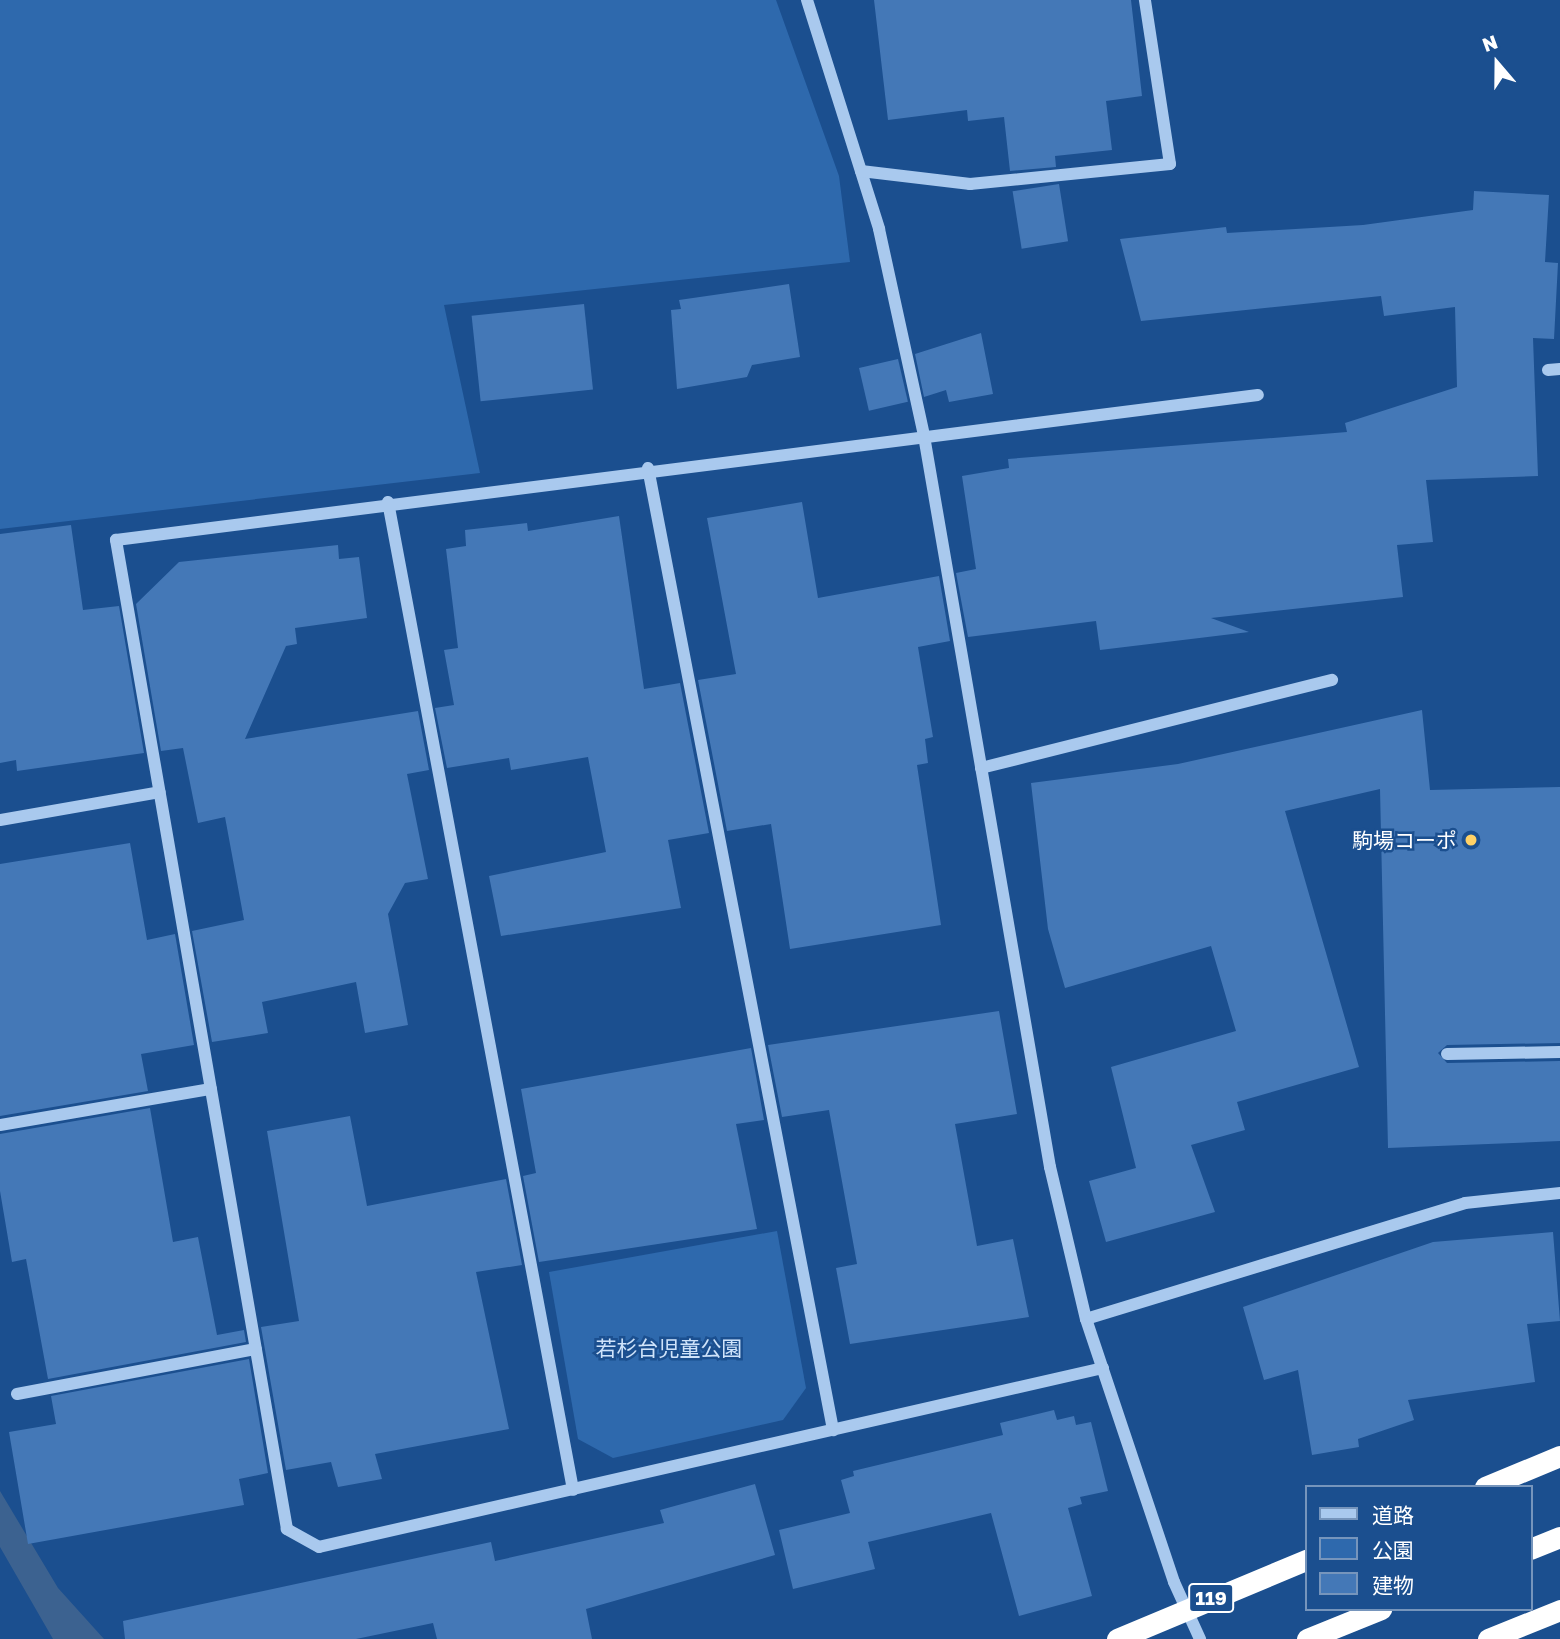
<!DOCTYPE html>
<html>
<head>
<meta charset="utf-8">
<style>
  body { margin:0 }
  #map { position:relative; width:1560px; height:1639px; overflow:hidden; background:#1b4f8f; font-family:"Golos Text","Noto Sans JP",sans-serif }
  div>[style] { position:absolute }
  .green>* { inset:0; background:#2e69ad }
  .water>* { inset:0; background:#3c6290 }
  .building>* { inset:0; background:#4478b7; transform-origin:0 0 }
  .minor>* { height:12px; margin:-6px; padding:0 6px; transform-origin:6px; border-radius:6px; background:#a9c9ee }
  .highway>* { height:21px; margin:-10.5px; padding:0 10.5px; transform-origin:10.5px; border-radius:10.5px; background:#fff }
  .dots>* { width:19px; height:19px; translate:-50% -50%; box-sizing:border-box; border:4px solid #1b4f8f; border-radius:50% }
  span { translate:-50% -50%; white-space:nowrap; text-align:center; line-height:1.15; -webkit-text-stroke:5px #1b4f8f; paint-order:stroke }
  .shield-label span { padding:2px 5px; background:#1b4f8f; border:2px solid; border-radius:5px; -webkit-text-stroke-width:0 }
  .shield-label { font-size:19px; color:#fff; font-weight:700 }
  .poi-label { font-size:21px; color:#fff }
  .right { translate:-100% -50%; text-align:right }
  .park-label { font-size:21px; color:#cfe3fa }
  .legend { position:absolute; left:1305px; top:1485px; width:228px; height:126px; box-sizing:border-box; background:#1b4f8f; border:2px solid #7695bc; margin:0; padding:9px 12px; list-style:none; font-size:21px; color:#fff }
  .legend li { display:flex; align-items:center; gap:14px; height:35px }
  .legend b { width:35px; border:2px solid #7695bc }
  .north { position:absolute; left:1462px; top:28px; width:70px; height:70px; -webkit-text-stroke:5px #1b4f8f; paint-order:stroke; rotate:340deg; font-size:19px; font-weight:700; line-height:28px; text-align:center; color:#fff }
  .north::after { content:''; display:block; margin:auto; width:24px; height:32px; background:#fff; clip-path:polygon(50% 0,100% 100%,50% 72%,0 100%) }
</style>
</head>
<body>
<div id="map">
  <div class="green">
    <div style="clip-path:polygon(0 0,776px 0,839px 176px,850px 262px,444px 305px,480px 473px,0 529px)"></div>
    <div style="clip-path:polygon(777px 1231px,806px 1388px,783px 1420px,613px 1458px,578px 1439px,549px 1272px)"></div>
  </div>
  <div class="water">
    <div style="clip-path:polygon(0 1491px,58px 1588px,104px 1639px,53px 1639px,0 1547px)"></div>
  </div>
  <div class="building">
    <div style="clip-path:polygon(874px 0,1131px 0,1142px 96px,1106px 101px,1112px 150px,1055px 156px,1056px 167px,1010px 171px,1004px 117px,968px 121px,967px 110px,888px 120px)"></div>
    <div style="left:1059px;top:184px;width:58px;height:47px;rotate:81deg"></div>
    <div style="clip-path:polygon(1474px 191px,1549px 195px,1545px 262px,1558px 263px,1554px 339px,1533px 338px,1538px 476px,1426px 480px,1433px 542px,1397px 545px,1403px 597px,1211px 618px,1249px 632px,1100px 650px,1096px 621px,968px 637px,956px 573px,976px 569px,962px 476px,1009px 468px,1008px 459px,1347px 432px,1345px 423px,1457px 387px,1455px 307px,1384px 316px,1381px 296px,1141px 321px,1120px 239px,1226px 227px,1227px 233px,1363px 225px,1473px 210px)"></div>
    <div style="clip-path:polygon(789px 284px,800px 357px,752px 365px,747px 377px,677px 389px,671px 310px,681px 309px,679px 300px)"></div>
    <div style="left:584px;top:304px;width:86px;height:113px;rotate:84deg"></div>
    <div style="clip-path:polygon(981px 333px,993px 394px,949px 402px,946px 390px,924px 397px,915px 354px)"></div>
    <div style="left:898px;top:359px;width:44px;height:40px;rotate:77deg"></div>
    <div style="clip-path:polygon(802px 502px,818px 598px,939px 576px,950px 641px,918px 647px,933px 737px,925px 739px,928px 763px,917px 765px,941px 925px,790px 949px,771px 824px,727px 831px,698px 680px,736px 674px,707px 518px)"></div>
    <div style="clip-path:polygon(619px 516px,644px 689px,680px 683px,709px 833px,668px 840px,681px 908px,501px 936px,489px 876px,606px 852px,588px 757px,511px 770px,509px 758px,447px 768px,435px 708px,454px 705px,444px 650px,458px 648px,446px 549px,466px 546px,465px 530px,527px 523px,528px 531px)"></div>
    <div style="clip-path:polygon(71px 525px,83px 610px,119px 606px,144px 753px,17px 771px,16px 760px,0 763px,0 534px)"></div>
    <div style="clip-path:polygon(338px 545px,339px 559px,359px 557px,367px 618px,295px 628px,297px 644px,286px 646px,245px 739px,418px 711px,429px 770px,407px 774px,428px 879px,405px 883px,388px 914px,408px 1025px,365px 1033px,356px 982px,262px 1002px,268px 1033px,212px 1042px,192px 931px,244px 920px,225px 817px,198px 823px,183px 748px,161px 751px,136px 604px,179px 562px)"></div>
    <div style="clip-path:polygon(1422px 710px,1430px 790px,1560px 787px,1560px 1043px,1447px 1045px,1438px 1053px,1447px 1063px,1560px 1061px,1560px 1141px,1388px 1148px,1380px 789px,1285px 811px,1359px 1067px,1237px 1102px,1245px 1130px,1191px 1145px,1215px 1212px,1106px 1242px,1089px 1181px,1136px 1168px,1111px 1067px,1236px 1031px,1211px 946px,1065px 988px,1048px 929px,1031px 783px,1178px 764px)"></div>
    <div style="clip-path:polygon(130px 843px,147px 940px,175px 934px,194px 1045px,141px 1054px,148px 1091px,0 1116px,0 864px)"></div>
    <div style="clip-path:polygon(999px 1011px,1017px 1114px,955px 1124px,977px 1246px,1013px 1239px,1029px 1317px,850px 1344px,836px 1268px,857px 1264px,829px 1110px,782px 1117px,768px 1045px)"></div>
    <div style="clip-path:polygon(751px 1048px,764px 1120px,736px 1124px,757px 1229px,539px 1262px,523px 1176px,536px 1173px,521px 1089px)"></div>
    <div style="clip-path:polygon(150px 1108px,173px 1242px,198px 1237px,217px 1335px,244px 1330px,246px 1342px,48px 1379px,26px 1259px,12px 1262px,0 1191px,0 1134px)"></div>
    <div style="clip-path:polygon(350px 1116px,367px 1206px,506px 1179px,522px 1265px,476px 1272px,509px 1429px,375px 1454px,382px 1479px,338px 1487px,331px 1462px,286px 1470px,261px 1327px,299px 1321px,267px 1131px)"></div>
    <div style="clip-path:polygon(1553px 1232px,1560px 1321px,1527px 1324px,1535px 1382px,1408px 1400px,1414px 1420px,1358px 1439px,1359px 1447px,1312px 1455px,1298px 1370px,1264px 1380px,1243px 1307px,1433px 1242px)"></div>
    <div style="clip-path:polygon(249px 1359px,268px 1473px,239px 1479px,244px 1505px,28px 1544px,9px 1432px,56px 1424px,51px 1396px)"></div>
    <div style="clip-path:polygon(1054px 1410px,1057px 1420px,1074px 1416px,1076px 1425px,1091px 1422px,1108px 1491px,1080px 1497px,1082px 1504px,1068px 1508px,1092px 1596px,1019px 1616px,991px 1513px,868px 1542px,875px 1569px,793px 1589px,779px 1530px,850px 1513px,841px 1480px,854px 1476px,853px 1471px,1003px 1435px,1000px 1423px)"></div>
    <div style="clip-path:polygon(755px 1484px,775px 1555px,586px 1609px,592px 1639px,437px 1639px,433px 1623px,356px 1639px,125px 1639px,123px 1621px,491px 1542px,495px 1561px,664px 1523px,660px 1510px)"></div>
  </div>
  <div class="minor">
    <div style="left:807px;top:0;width:240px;rotate:72.5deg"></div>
    <div style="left:879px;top:229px;width:212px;rotate:77.7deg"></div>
    <div style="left:924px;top:436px;width:742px;rotate:80.22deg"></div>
    <div style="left:1050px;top:1167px;width:156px;rotate:76.7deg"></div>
    <div style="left:1086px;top:1319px;width:277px;rotate:71.5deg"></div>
    <div style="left:1174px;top:1582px;width:63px;rotate:65.5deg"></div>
    <div style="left:861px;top:171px;width:110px;rotate:6.8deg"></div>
    <div style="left:970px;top:184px;width:201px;rotate:-5.7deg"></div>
    <div style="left:1170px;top:164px;width:166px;rotate:-98.7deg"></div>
    <div style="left:1548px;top:370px;width:12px;rotate:-5deg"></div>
    <div style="left:648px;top:468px;width:980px;rotate:79.11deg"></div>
    <div style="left:388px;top:502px;width:1005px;rotate:79.39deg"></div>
    <div style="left:981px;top:768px;width:362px;rotate:-14.1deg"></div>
    <div style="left:0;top:820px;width:162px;rotate:-9.9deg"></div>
    <div style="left:1447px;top:1054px;width:113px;rotate:-1deg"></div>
    <div style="left:0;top:1125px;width:214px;rotate:-9.7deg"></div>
    <div style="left:1086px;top:1319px;width:396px;rotate:-17deg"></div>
    <div style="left:1465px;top:1203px;width:96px;rotate:-6deg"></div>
    <div style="left:1103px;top:1368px;width:804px;rotate:167.14deg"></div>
    <div style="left:319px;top:1547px;width:37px;rotate:-151deg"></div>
    <div style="left:287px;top:1529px;width:1004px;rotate:-99.81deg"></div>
    <div style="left:116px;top:540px;width:1151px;rotate:-7.24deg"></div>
    <div style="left:17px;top:1394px;width:243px;rotate:-10.7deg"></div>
  </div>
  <div class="highway">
    <div style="left:1485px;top:1487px;width:81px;rotate:-22.5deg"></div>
    <div style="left:1530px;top:1549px;width:32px;rotate:-22deg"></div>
    <div style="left:1117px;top:1639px;width:205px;rotate:-22.7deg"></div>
    <div style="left:1307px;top:1639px;width:80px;rotate:-22.1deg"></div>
    <div style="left:1488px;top:1639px;width:78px;rotate:-21.9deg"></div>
  </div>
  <div class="dots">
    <div style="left:1471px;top:840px;background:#ffd166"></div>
  </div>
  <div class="shield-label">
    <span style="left:1211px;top:1598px">119</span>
  </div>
  <div class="poi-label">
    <span class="right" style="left:1457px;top:840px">駒場コーポ</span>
  </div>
  <div class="park-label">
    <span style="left:669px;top:1348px">若杉台児童公園</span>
  </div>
  <ul class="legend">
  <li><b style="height:9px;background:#a9c9ee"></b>道路</li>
  <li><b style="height:19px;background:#2e69ad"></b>公園</li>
  <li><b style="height:19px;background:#4478b7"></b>建物</li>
  </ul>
  <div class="north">N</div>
</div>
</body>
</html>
